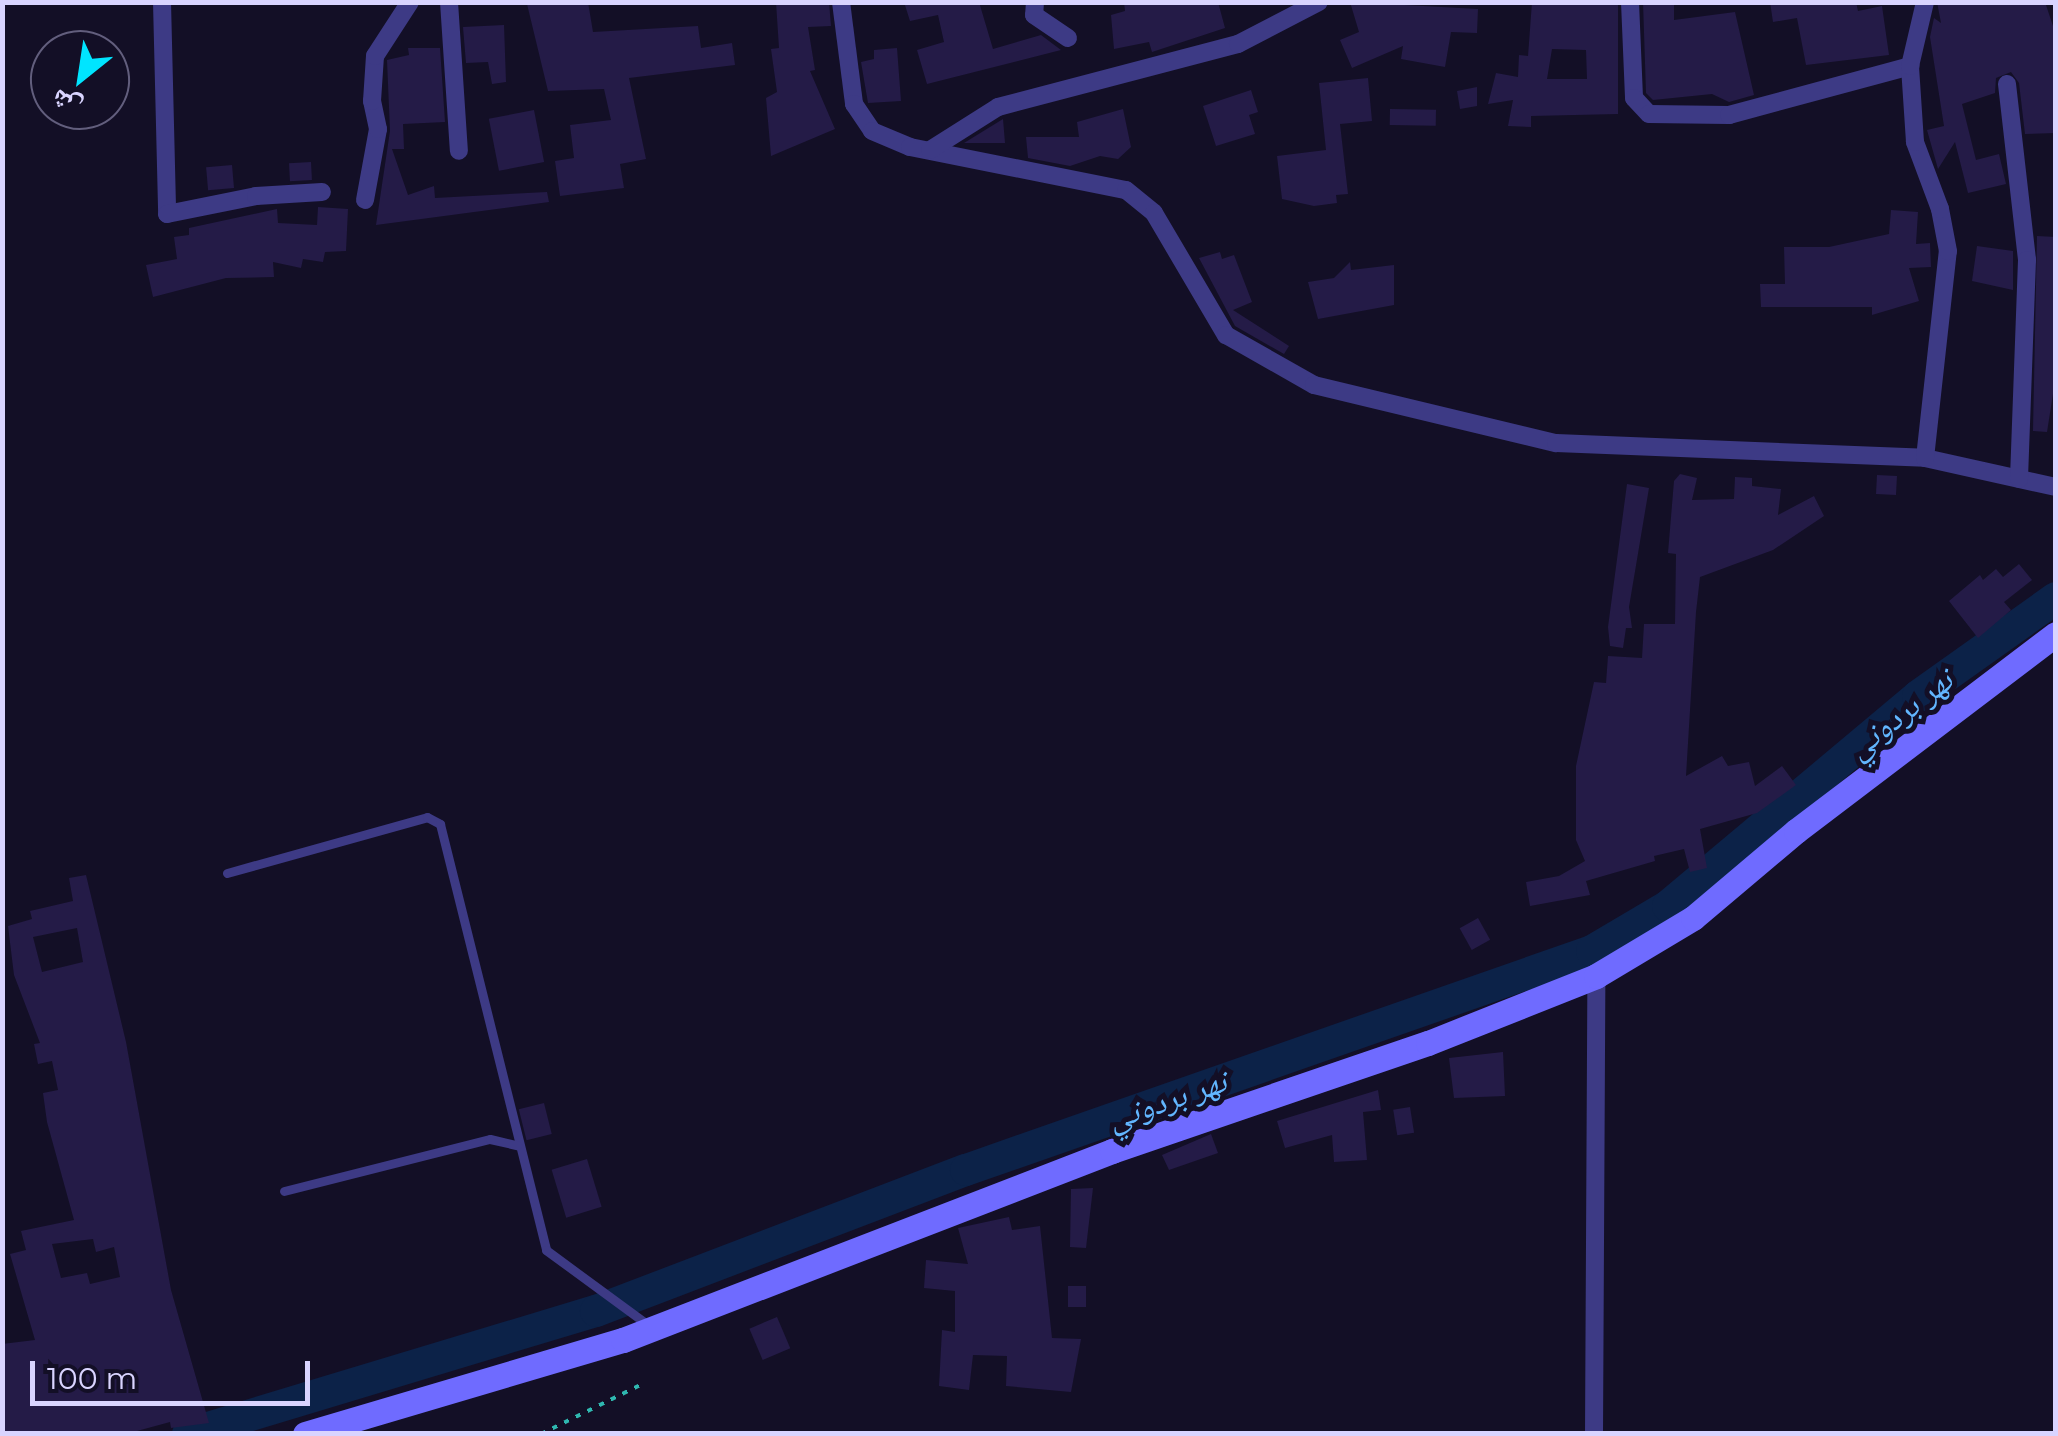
<!DOCTYPE html>
<html>
<head>
<meta charset="utf-8">
<style>
  body { margin:0 }
  #map { position:relative; width:2058px; height:1436px; overflow:hidden; background:#130f26; font-family:Montserrat,"Noto Naskh Arabic",sans-serif }
  div>[style] { position:absolute }
  .river>* { height:32px; margin:-16px; padding:0 16px; transform-origin:16px; border-radius:16px; background:#0c2248 }
  .building>* { inset:0; background:#241b47; transform-origin:0 0 }
  .path>* { height:4px; margin-top:-2px; transform-origin:0; background:repeating-linear-gradient(90deg,#2fb8b0 0 5px,transparent 0 13px) }
  .lane>* { height:9px; margin:-4.5px; padding:0 4.5px; transform-origin:4.5px; border-radius:4.5px; background:#3d3a85 }
  .street>* { height:18px; margin:-9px; padding:0 9px; transform-origin:9px; border-radius:9px; background:#3d3a85 }
  .secondary>* { height:25px; margin:-12.5px; padding:0 12.5px; transform-origin:12.5px; border-radius:12.5px; background:#6f6bff }
  span { translate:-50% -50%; white-space:nowrap; text-align:center; line-height:1.15; -webkit-text-stroke:10px #130f26; paint-order:stroke }
  .water-label { font-size:32px; color:#62b6ff; font-style:italic }
  .frame { position:absolute; inset:0; border:5px solid #d9d4ff; pointer-events:none }
  .north { position:absolute; left:30px; top:30px; width:100px; height:100px; box-sizing:border-box; background:#130f26; border:2px solid #625e7d; border-radius:50%; rotate:210deg; font-size:28px; font-weight:700; line-height:40px; text-align:center; color:#d9d4ff }
  .north::after { content:''; display:block; margin:auto; width:35px; height:45px; background:#00e5ff; clip-path:polygon(50% 0,100% 100%,50% 72%,0 100%) }
  .scale { position:absolute; left:30px; top:1361px; width:280px; height:45px; box-sizing:border-box; border:5px solid #d9d4ff; border-top:0; padding-left:12px; font-size:30px; line-height:35px; white-space:nowrap; color:#d9d4ff; -webkit-text-stroke:8px #130f26; paint-order:stroke }
</style>
</head>
<body>
<div id="map">
  <div class="river">
    <div style="left:188px;top:1434px;width:426px;rotate:-16.8deg"></div>
    <div style="left:596px;top:1311px;width:396px;rotate:-20.9deg"></div>
    <div style="left:966px;top:1170px;width:663px;rotate:-19.28deg"></div>
    <div style="left:1592px;top:951px;width:88px;rotate:-30.6deg"></div>
    <div style="left:1668px;top:906px;width:326px;rotate:-40deg"></div>
    <div style="left:1918px;top:696px;width:169px;rotate:-35.4deg"></div>
  </div>
  <div class="building">
    <div style="clip-path:polygon(588px 2px,593px 32px,698px 26px,701px 48px,732px 43px,735px 65px,629px 78px,646px 159px,620px 164px,624px 188px,560px 196px,555px 161px,574px 158px,570px 125px,611px 120px,604px 89px,548px 91px,527px 4px)"></div>
    <div style="clip-path:polygon(776px 2px,829px 2px,831px 26px,808px 27px,815px 70px,810px 71px,835px 129px,771px 156px,766px 98px,777px 92px,771px 49px,779px 48px)"></div>
    <div style="clip-path:polygon(904px 2px,979px 2px,993px 49px,1041px 35px,1061px 50px,927px 84px,917px 50px,944px 42px,938px 15px,910px 21px)"></div>
    <div style="clip-path:polygon(1124px 2px,1218px 2px,1225px 28px,1152px 52px,1149px 42px,1114px 49px,1111px 15px,1125px 11px)"></div>
    <div style="clip-path:polygon(1350px 2px,1478px 9px,1477px 33px,1451px 32px,1445px 67px,1401px 59px,1403px 46px,1352px 68px,1340px 40px,1359px 32px)"></div>
    <div style="clip-path:polygon(evenodd,1532px 2px,1618px 2px,1618px 114px,1531px 116px,1531px 127px,1508px 126px,1513px 100px,1488px 104px,1496px 73px,1518px 77px,1519px 55px,1528px 56px,1532px 2px,1552px 49px,1586px 50px,1587px 79px,1547px 79px,1552px 49px)"></div>
    <div style="clip-path:polygon(1643px 2px,1674px 2px,1674px 20px,1735px 12px,1754px 95px,1729px 102px,1712px 94px,1653px 100px,1646px 93px)"></div>
    <div style="clip-path:polygon(1770px 2px,1856px 2px,1858px 11px,1882px 6px,1889px 55px,1806px 65px,1797px 18px,1773px 22px)"></div>
    <div style="clip-path:polygon(1937px 2px,2045px 2px,2056px 35px,2056px 133px,2025px 134px,2019px 83px,2011px 72px,1996px 78px,1995px 93px,1962px 104px,1976px 160px,1999px 154px,2006px 184px,1968px 193px,1955px 142px,1938px 169px,1927px 130px,1944px 126px,1930px 37px,1934px 18px,1941px 23px)"></div>
    <div style="clip-path:polygon(504px 25px,506px 82px,492px 84px,488px 62px,466px 63px,463px 27px)"></div>
    <div style="clip-path:polygon(408px 48px,440px 48px,445px 122px,403px 124px,404px 149px,392px 149px,408px 195px,434px 186px,435px 198px,547px 192px,549px 202px,376px 225px,390px 131px,387px 60px,409px 55px)"></div>
    <div style="clip-path:polygon(897px 48px,901px 101px,868px 103px,861px 62px,874px 59px,874px 50px)"></div>
    <div style="clip-path:polygon(1368px 78px,1372px 121px,1340px 124px,1348px 194px,1336px 195px,1337px 203px,1314px 206px,1282px 199px,1277px 156px,1326px 150px,1319px 83px)"></div>
    <div style="clip-path:polygon(1477px 87px,1477px 106px,1460px 109px,1457px 91px)"></div>
    <div style="clip-path:polygon(1251px 90px,1258px 112px,1249px 115px,1255px 134px,1216px 146px,1203px 106px)"></div>
    <div style="clip-path:polygon(1123px 109px,1131px 147px,1118px 159px,1100px 156px,1070px 166px,1028px 158px,1026px 137px,1079px 137px,1077px 122px)"></div>
    <div style="left:1390px;top:109px;width:46px;height:16px;rotate:1deg"></div>
    <div style="left:534px;top:110px;width:53px;height:46px;rotate:79deg"></div>
    <div style="clip-path:polygon(1003px 119px,1005px 143px,964px 143px)"></div>
    <div style="left:311px;top:162px;width:18px;height:22px;rotate:87deg"></div>
    <div style="left:232px;top:165px;width:23px;height:26px;rotate:85deg"></div>
    <div style="clip-path:polygon(318px 207px,348px 209px,346px 251px,325px 252px,323px 262px,303px 259px,301px 268px,273px 262px,274px 277px,226px 278px,153px 297px,146px 265px,177px 259px,174px 237px,189px 235px,189px 228px,277px 209px,278px 223px,317px 225px)"></div>
    <div style="clip-path:polygon(1891px 210px,1918px 212px,1916px 244px,1930px 243px,1931px 267px,1909px 268px,1919px 301px,1872px 315px,1872px 307px,1761px 307px,1760px 284px,1785px 284px,1784px 247px,1829px 247px,1889px 234px)"></div>
    <div style="clip-path:polygon(2037px 236px,2056px 237px,2056px 375px,2047px 432px,2033px 431px)"></div>
    <div style="clip-path:polygon(1977px 246px,2013px 251px,2013px 290px,1972px 281px)"></div>
    <div style="clip-path:polygon(1220px 252px,1222px 259px,1234px 255px,1252px 302px,1233px 310px,1289px 346px,1284px 354px,1235px 326px,1199px 258px)"></div>
    <div style="clip-path:polygon(1350px 262px,1351px 270px,1394px 265px,1394px 305px,1318px 319px,1308px 282px,1334px 278px)"></div>
    <div style="clip-path:polygon(1680px 474px,1697px 478px,1692px 500px,1734px 499px,1735px 477px,1752px 478px,1752px 486px,1781px 489px,1778px 515px,1814px 496px,1824px 516px,1773px 550px,1700px 577px,1696px 612px,1686px 776px,1722px 756px,1728px 766px,1749px 762px,1755px 786px,1782px 766px,1796px 785px,1757px 813px,1700px 829px,1707px 868px,1690px 872px,1684px 849px,1654px 856px,1655px 861px,1586px 881px,1590px 895px,1530px 906px,1526px 882px,1559px 876px,1585px 861px,1576px 840px,1576px 766px,1594px 682px,1606px 683px,1608px 656px,1642px 658px,1644px 624px,1675px 624px,1676px 554px,1668px 553px,1674px 481px)"></div>
    <div style="left:1877px;top:475px;width:20px;height:19px;rotate:3deg"></div>
    <div style="clip-path:polygon(1627px 484px,1649px 488px,1629px 607px,1632px 628px,1626px 628px,1623px 648px,1610px 646px,1608px 627px)"></div>
    <div style="clip-path:polygon(2019px 564px,2032px 580px,2004px 602px,2011px 610px,1978px 638px,1949px 601px,1980px 575px,1983px 580px,1996px 569px,2003px 577px)"></div>
    <div style="clip-path:polygon(evenodd,86px 875px,126px 1042px,171px 1290px,209px 1423px,171px 1428px,170px 1422px,126px 1434px,2px 1434px,2px 1344px,35px 1340px,10px 1254px,26px 1250px,21px 1231px,74px 1220px,47px 1122px,43px 1093px,58px 1090px,52px 1061px,38px 1064px,34px 1044px,40px 1043px,14px 975px,8px 926px,32px 919px,30px 911px,73px 901px,69px 878px,86px 875px,77px 928px,83px 962px,42px 972px,33px 937px,77px 928px,86px 875px,93px 1239px,96px 1252px,114px 1247px,120px 1277px,90px 1284px,87px 1273px,61px 1278px,52px 1244px,93px 1239px)"></div>
    <div style="left:1478px;top:918px;width:25px;height:21px;rotate:61deg"></div>
    <div style="clip-path:polygon(1503px 1052px,1505px 1096px,1454px 1098px,1449px 1058px)"></div>
    <div style="clip-path:polygon(1378px 1090px,1381px 1110px,1363px 1112px,1367px 1160px,1334px 1162px,1332px 1135px,1285px 1148px,1277px 1121px)"></div>
    <div style="left:544px;top:1103px;width:32px;height:26px;rotate:76deg"></div>
    <div style="left:1410px;top:1107px;width:26px;height:17px;rotate:81deg"></div>
    <div style="clip-path:polygon(1211px 1134px,1218px 1153px,1169px 1170px,1162px 1155px)"></div>
    <div style="left:587px;top:1159px;width:50px;height:37px;rotate:73deg"></div>
    <div style="clip-path:polygon(1093px 1188px,1086px 1248px,1070px 1247px,1071px 1189px)"></div>
    <div style="clip-path:polygon(1009px 1217px,1012px 1230px,1040px 1226px,1052px 1338px,1081px 1339px,1071px 1392px,1006px 1386px,1007px 1356px,973px 1355px,969px 1390px,939px 1386px,942px 1330px,955px 1332px,955px 1291px,924px 1288px,926px 1260px,968px 1264px,958px 1228px)"></div>
    <div style="left:1068px;top:1286px;width:18px;height:21px"></div>
    <div style="left:777px;top:1317px;width:34px;height:30px;rotate:67deg"></div>
  </div>
  <div class="path">
    <div style="left:541px;top:1434px;width:113px;rotate:-26.3deg"></div>
  </div>
  <div class="lane">
    <div style="left:227px;top:873px;width:208px;rotate:-15.6deg"></div>
    <div style="left:427px;top:817px;width:15px;rotate:28deg"></div>
    <div style="left:440px;top:824px;width:439px;rotate:76deg"></div>
    <div style="left:546px;top:1250px;width:130px;rotate:36.3deg"></div>
    <div style="left:284px;top:1191px;width:212px;rotate:-14.2deg"></div>
    <div style="left:490px;top:1139px;width:28px;rotate:13deg"></div>
  </div>
  <div class="street">
    <div style="left:162px;top:2px;width:212px;rotate:88.6deg"></div>
    <div style="left:167px;top:214px;width:91px;rotate:-11.4deg"></div>
    <div style="left:256px;top:196px;width:66px;rotate:-3.5deg"></div>
    <div style="left:449px;top:2px;width:149px;rotate:86.2deg"></div>
    <div style="left:841px;top:2px;width:103px;rotate:82.7deg"></div>
    <div style="left:854px;top:104px;width:32px;rotate:56deg"></div>
    <div style="left:872px;top:131px;width:41px;rotate:22.8deg"></div>
    <div style="left:910px;top:147px;width:220px;rotate:11.3deg"></div>
    <div style="left:1126px;top:190px;width:36px;rotate:39deg"></div>
    <div style="left:1154px;top:213px;width:142px;rotate:59.5deg"></div>
    <div style="left:1226px;top:335px;width:101px;rotate:29.6deg"></div>
    <div style="left:1314px;top:385px;width:249px;rotate:13.5deg"></div>
    <div style="left:1556px;top:443px;width:369px;rotate:2.3deg"></div>
    <div style="left:1925px;top:458px;width:134px;rotate:12.5deg"></div>
    <div style="left:1035px;top:2px;width:13px;rotate:94deg"></div>
    <div style="left:1034px;top:15px;width:41px;rotate:34.1deg"></div>
    <div style="left:1630px;top:2px;width:96px;rotate:87.6deg"></div>
    <div style="left:1634px;top:98px;width:22px;rotate:47deg"></div>
    <div style="left:1649px;top:114px;width:80px;rotate:0.7deg"></div>
    <div style="left:1729px;top:115px;width:188px;rotate:-15.1deg"></div>
    <div style="left:2007px;top:84px;width:177px;rotate:83.5deg"></div>
    <div style="left:2027px;top:260px;width:219px;rotate:92.1deg"></div>
    <div style="left:930px;top:150px;width:80px;rotate:-32.3deg"></div>
    <div style="left:998px;top:107px;width:248px;rotate:-14.7deg"></div>
    <div style="left:1238px;top:44px;width:91px;rotate:-27.4deg"></div>
    <div style="left:365px;top:200px;width:72px;rotate:-79.6deg"></div>
    <div style="left:378px;top:129px;width:29px;rotate:-102deg"></div>
    <div style="left:372px;top:101px;width:45px;rotate:-86.2deg"></div>
    <div style="left:375px;top:56px;width:64px;rotate:-57.1deg"></div>
    <div style="left:1925px;top:458px;width:208px;rotate:-83.7deg"></div>
    <div style="left:1948px;top:251px;width:43px;rotate:-100.8deg"></div>
    <div style="left:1940px;top:209px;width:72px;rotate:-110.5deg"></div>
    <div style="left:1915px;top:142px;width:76px;rotate:-93.8deg"></div>
    <div style="left:1910px;top:66px;width:66px;rotate:-76.8deg"></div>
    <div style="left:1594px;top:1434px;width:458px;rotate:-89.7deg"></div>
  </div>
  <div class="secondary">
    <div style="left:305px;top:1434px;width:332px;rotate:-16.5deg"></div>
    <div style="left:623px;top:1340px;width:524px;rotate:-21.13deg"></div>
    <div style="left:1112px;top:1151px;width:334px;rotate:-18.9deg"></div>
    <div style="left:1428px;top:1043px;width:181px;rotate:-21.7deg"></div>
    <div style="left:1596px;top:976px;width:113px;rotate:-30.9deg"></div>
    <div style="left:1693px;top:918px;width:135px;rotate:-40.2deg"></div>
    <div style="left:1796px;top:831px;width:326px;rotate:-37.2deg"></div>
  </div>
  <div class="water-label">
    <span style="left:1900px;top:714px;rotate:-38deg">نهر بردوني</span>
    <span style="left:1167px;top:1100px;rotate:-19deg">نهر بردوني</span>
  </div>
  <div class="frame"></div>
  <div class="north">ش</div>
  <div class="scale">100 m</div>
</div>
</body>
</html>
